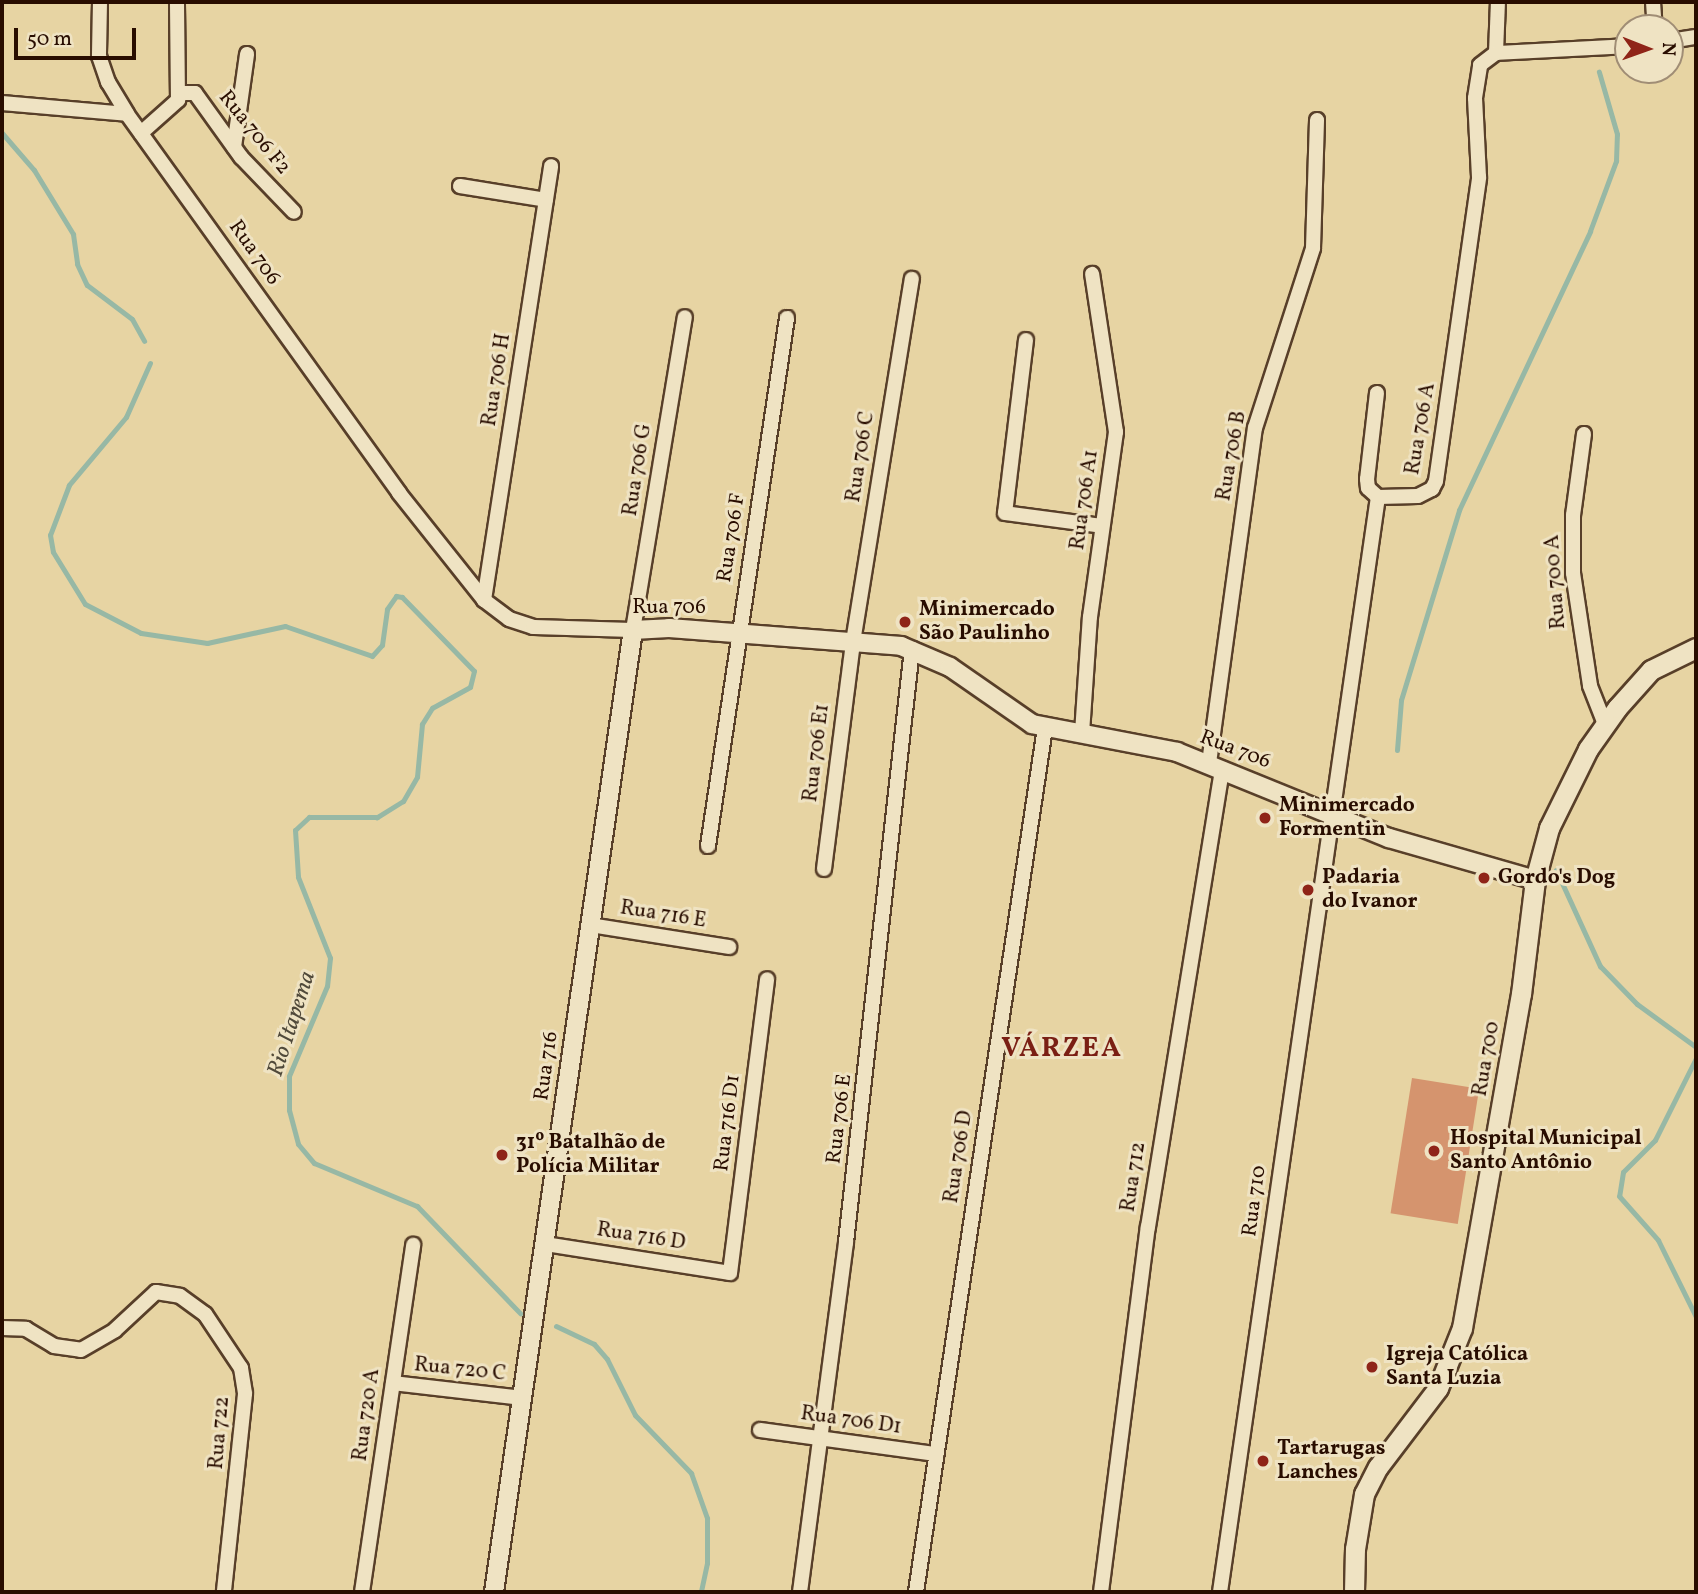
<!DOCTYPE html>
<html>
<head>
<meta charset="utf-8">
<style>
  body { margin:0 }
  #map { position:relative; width:1698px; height:1594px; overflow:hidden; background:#e7d4a3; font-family:Vollkorn,serif }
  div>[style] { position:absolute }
  .stream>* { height:5px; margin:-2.5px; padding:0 2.5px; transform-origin:2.5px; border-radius:2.5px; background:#97b8a5 }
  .building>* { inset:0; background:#d5946e; transform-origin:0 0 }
  .roads { filter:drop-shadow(2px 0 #583f29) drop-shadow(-2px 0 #583f29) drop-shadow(0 2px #583f29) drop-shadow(0 -2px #583f29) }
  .minor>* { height:14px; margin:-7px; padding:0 7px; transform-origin:7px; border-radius:7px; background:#efe3c3 }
  .tertiary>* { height:18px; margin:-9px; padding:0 9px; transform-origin:9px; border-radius:9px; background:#efe3c3 }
  .secondary>* { height:19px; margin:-9.5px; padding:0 9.5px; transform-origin:9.5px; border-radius:9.5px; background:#efe3c3 }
  .dots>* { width:19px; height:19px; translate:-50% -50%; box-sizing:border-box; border:4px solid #efe3c3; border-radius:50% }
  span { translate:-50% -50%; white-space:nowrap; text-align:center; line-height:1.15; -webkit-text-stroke:6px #efe3c3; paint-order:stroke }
  .street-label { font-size:21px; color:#290d00 }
  .poi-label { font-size:21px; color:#290d00; font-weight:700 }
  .left { translate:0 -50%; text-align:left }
  .water-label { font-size:23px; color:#50493a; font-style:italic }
  .district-label { font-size:28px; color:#7a1f14; font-weight:700; letter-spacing:2px }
  .frame { position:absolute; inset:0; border:4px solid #290d00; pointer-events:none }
  .north { position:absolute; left:1614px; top:14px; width:70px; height:70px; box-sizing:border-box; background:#efe3c3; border:2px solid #a08d75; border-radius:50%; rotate:91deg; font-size:19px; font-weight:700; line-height:28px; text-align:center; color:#290d00 }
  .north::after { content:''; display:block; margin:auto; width:24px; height:32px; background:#8f2418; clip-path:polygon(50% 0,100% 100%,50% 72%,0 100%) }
  .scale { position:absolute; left:14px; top:28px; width:122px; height:32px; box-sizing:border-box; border:4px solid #290d00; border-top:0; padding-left:9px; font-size:21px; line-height:24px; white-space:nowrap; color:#290d00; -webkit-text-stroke:5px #efe3c3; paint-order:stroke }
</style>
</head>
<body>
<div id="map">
  <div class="stream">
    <div style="left:2px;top:133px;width:49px;rotate:49.1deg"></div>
    <div style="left:34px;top:170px;width:75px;rotate:58.6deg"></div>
    <div style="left:73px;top:234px;width:30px;rotate:82deg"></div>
    <div style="left:77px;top:264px;width:23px;rotate:65deg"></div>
    <div style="left:87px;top:285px;width:56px;rotate:37.1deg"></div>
    <div style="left:132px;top:319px;width:25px;rotate:61deg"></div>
    <div style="left:150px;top:363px;width:59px;rotate:114deg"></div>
    <div style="left:126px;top:417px;width:89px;rotate:130deg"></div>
    <div style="left:69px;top:485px;width:53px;rotate:110.8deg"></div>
    <div style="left:50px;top:535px;width:17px;rotate:80deg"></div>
    <div style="left:53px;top:552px;width:61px;rotate:58.4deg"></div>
    <div style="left:85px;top:604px;width:63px;rotate:27.4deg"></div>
    <div style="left:141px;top:633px;width:67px;rotate:8.6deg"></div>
    <div style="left:207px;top:643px;width:80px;rotate:-12.3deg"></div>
    <div style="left:285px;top:626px;width:92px;rotate:19deg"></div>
    <div style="left:372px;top:656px;width:15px;rotate:-48deg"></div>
    <div style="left:382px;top:645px;width:36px;rotate:-82deg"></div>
    <div style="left:387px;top:609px;width:16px;rotate:-55deg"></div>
    <div style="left:396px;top:596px;width:6px;rotate:9deg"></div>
    <div style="left:402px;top:597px;width:103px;rotate:45.8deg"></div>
    <div style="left:474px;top:671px;width:16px;rotate:104deg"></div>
    <div style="left:470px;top:687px;width:43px;rotate:151.1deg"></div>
    <div style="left:432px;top:708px;width:19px;rotate:122deg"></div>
    <div style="left:422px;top:724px;width:53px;rotate:95.4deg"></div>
    <div style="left:417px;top:777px;width:28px;rotate:120deg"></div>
    <div style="left:403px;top:801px;width:31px;rotate:148deg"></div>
    <div style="left:377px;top:817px;width:68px;rotate:180deg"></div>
    <div style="left:309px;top:817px;width:19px;rotate:137deg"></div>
    <div style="left:295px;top:830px;width:47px;rotate:86.3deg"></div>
    <div style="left:298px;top:877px;width:87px;rotate:68.4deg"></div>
    <div style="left:330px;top:958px;width:28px;rotate:96deg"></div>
    <div style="left:327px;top:986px;width:98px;rotate:112.9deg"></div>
    <div style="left:289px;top:1076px;width:34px;rotate:90deg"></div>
    <div style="left:289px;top:1110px;width:35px;rotate:75deg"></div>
    <div style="left:298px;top:1144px;width:25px;rotate:50deg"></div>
    <div style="left:314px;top:1163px;width:112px;rotate:22.7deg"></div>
    <div style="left:417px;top:1206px;width:149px;rotate:46.1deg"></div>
    <div style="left:1397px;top:750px;width:50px;rotate:-85.4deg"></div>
    <div style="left:1401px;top:700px;width:199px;rotate:-73deg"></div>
    <div style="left:1459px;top:510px;width:308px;rotate:-64.8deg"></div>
    <div style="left:1590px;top:231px;width:75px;rotate:-69.6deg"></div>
    <div style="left:1616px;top:161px;width:27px;rotate:-88deg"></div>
    <div style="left:1617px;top:134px;width:65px;rotate:-106.2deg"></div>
    <div style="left:1556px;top:870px;width:106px;rotate:65.4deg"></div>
    <div style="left:1600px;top:966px;width:53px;rotate:45.8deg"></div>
    <div style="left:1637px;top:1004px;width:73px;rotate:36.1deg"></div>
    <div style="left:1696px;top:1058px;width:92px;rotate:116.6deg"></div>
    <div style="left:1655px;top:1140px;width:45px;rotate:135deg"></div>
    <div style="left:1623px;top:1172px;width:24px;rotate:99deg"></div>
    <div style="left:1619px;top:1196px;width:59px;rotate:48.4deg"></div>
    <div style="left:1658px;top:1240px;width:86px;rotate:63.7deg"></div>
    <div style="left:556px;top:1326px;width:42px;rotate:25.3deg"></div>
    <div style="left:594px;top:1344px;width:20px;rotate:49deg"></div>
    <div style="left:607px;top:1359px;width:63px;rotate:63.4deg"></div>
    <div style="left:635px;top:1415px;width:81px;rotate:46deg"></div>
    <div style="left:691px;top:1473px;width:48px;rotate:70.4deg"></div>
    <div style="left:707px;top:1518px;width:45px;rotate:90deg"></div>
    <div style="left:707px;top:1563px;width:30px;rotate:102deg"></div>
  </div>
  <div class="building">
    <div style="left:1412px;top:1078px;width:68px;height:137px;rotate:9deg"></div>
  </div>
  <div class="roads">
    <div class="minor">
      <div style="left:100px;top:2px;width:54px;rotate:91.1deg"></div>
      <div style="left:99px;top:56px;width:28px;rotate:71deg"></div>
      <div style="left:108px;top:82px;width:37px;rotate:59deg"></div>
      <div style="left:127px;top:114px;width:467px;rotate:54.3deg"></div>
      <div style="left:399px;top:493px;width:137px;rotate:51.5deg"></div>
      <div style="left:484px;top:600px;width:31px;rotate:37deg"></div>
      <div style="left:509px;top:619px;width:25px;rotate:18deg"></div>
      <div style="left:533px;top:627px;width:100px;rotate:1.7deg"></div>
      <div style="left:633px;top:630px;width:317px;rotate:-80.6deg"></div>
      <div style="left:1653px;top:2px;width:26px;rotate:86deg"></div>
      <div style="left:1670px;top:41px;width:26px;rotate:-9deg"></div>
      <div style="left:1496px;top:53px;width:51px;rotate:-87.8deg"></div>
      <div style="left:178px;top:93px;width:17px"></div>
      <div style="left:195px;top:93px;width:79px;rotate:54.3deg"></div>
      <div style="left:241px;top:157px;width:76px;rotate:46.1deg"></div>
      <div style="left:2px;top:103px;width:125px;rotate:5deg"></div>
      <div style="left:141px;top:133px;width:50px;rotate:-41.7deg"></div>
      <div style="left:178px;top:100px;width:98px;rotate:-90.6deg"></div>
      <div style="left:234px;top:147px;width:94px;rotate:-82deg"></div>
      <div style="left:460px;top:186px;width:87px;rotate:9.2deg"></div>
      <div style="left:1026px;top:340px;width:174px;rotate:96.9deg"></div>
      <div style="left:1005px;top:513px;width:98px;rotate:7.6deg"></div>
      <div style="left:1377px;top:393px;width:87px;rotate:96.6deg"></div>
      <div style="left:1367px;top:479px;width:9px;rotate:84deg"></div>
      <div style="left:1368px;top:488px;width:13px;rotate:42deg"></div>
      <div style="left:1584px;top:434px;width:82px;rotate:97.7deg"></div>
      <div style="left:1573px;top:515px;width:58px;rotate:90deg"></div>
      <div style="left:1573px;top:573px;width:114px;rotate:81.4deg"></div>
      <div style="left:1590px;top:686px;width:41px;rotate:68.5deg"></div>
      <div style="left:484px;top:600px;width:439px;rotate:-81.2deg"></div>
      <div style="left:1082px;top:733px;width:116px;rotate:-86.1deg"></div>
      <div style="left:1090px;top:617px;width:187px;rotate:-82deg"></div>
      <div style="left:1116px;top:432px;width:160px;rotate:-98.6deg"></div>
      <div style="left:1209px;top:763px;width:338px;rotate:-82.2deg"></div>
      <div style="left:1255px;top:428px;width:189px;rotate:-72.1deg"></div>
      <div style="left:1313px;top:248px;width:128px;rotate:-88.2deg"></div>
      <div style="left:708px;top:846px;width:534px;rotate:-81.49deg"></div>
      <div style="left:824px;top:869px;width:229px;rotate:-82.7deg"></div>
      <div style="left:853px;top:642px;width:368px;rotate:-80.8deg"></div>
      <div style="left:590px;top:925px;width:141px;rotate:9deg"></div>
      <div style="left:545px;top:1244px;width:187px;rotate:8.9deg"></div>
      <div style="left:730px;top:1273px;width:296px;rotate:-82.8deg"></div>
      <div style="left:2px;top:1328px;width:24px;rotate:2deg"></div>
      <div style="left:26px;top:1329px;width:33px;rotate:31deg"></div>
      <div style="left:54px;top:1346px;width:27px;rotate:8deg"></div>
      <div style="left:81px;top:1350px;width:39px;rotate:-30deg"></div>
      <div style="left:115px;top:1330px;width:56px;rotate:-42.8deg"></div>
      <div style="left:156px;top:1292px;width:24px;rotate:9deg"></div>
      <div style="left:180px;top:1296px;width:31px;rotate:36deg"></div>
      <div style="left:205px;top:1314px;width:65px;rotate:56.3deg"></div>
      <div style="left:241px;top:1368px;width:26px;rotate:81deg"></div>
      <div style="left:245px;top:1394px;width:199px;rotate:96.1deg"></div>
      <div style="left:393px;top:1383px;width:130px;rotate:6.6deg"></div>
      <div style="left:760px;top:1430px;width:178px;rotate:7.8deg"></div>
      <div style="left:362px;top:1592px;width:351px;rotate:-81.6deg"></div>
      <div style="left:800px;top:1592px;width:353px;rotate:-82.5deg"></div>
      <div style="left:846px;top:1242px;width:597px;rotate:-83.65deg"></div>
      <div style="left:916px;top:1592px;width:874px;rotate:-81.51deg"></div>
      <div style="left:1101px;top:1592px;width:368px;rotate:-82.7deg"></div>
      <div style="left:1148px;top:1227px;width:464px;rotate:-80.8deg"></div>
      <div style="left:1220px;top:1592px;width:1106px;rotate:-81.79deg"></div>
      <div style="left:1378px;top:497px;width:40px;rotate:-1.4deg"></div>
      <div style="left:1418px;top:496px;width:16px;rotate:-27deg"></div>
      <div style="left:1432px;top:489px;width:9px;rotate:-63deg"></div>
      <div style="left:1436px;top:481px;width:307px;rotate:-81.9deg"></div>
      <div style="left:1479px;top:177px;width:79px;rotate:-92.9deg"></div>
      <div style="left:1475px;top:98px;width:33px;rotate:-81deg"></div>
      <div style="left:1480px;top:65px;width:20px;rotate:-37deg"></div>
      <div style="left:1496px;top:53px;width:132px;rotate:-3deg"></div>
    </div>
    <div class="tertiary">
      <div style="left:494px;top:1592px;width:972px;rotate:-81.78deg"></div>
      <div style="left:633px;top:630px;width:36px;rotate:-3deg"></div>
      <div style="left:669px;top:628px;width:233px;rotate:4.4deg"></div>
      <div style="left:901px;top:646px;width:53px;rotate:23.2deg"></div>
      <div style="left:950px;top:667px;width:100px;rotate:34.8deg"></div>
      <div style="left:1032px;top:724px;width:148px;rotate:10.9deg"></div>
      <div style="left:1177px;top:752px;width:229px;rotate:22.1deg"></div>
      <div style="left:1389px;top:838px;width:152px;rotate:16deg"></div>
    </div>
    <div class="secondary">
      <div style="left:1354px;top:1592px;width:43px;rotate:-88.7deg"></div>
      <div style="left:1355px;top:1549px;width:56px;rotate:-80.7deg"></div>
      <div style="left:1364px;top:1494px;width:30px;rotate:-63deg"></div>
      <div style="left:1378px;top:1467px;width:99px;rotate:-52.8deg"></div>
      <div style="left:1438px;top:1388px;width:65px;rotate:-68.2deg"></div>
      <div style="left:1462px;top:1328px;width:339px;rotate:-80deg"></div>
      <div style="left:1521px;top:994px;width:115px;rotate:-83deg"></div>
      <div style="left:1535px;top:880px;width:54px;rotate:-74.9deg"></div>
      <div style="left:1549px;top:828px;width:88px;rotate:-63.7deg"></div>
      <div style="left:1588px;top:749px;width:50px;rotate:-54.7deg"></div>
      <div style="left:1617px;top:708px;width:51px;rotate:-48.2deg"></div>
      <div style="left:1651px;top:670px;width:50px;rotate:-26.1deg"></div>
    </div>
  </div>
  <div class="dots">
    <div style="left:905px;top:622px;background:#8f2418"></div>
    <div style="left:1265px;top:818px;background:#8f2418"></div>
    <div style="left:1484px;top:878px;background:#8f2418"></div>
    <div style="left:1308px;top:890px;background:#8f2418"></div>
    <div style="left:1434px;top:1151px;background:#8f2418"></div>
    <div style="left:502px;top:1155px;background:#8f2418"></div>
    <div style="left:1372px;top:1367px;background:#8f2418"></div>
    <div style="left:1263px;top:1461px;background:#8f2418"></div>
  </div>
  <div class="street-label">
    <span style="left:254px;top:133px;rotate:51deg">Rua 706 F2</span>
    <span style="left:254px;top:253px;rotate:55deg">Rua 706</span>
    <span style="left:497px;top:380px;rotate:-81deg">Rua 706 H</span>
    <span style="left:1421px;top:429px;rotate:-80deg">Rua 706 A</span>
    <span style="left:1232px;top:456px;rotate:-80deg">Rua 706 B</span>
    <span style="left:861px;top:457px;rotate:-81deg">Rua 706 C</span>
    <span style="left:638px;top:470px;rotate:-81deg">Rua 706 G</span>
    <span style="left:1085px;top:500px;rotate:-82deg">Rua 706 A1</span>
    <span style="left:732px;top:538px;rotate:-81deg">Rua 706 F</span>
    <span style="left:1556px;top:582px;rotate:-94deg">Rua 700 A</span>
    <span style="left:669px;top:608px">Rua 706</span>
    <span style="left:1235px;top:750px;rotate:21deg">Rua 706</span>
    <span style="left:817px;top:753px;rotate:-83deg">Rua 706 E1</span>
    <span style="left:663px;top:915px;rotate:9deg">Rua 716 E</span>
    <span style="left:1487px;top:1059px;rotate:-80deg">Rua 700</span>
    <span style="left:547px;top:1066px;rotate:-82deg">Rua 716</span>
    <span style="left:840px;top:1119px;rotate:-83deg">Rua 706 E</span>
    <span style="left:728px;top:1123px;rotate:-83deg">Rua 716 D1</span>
    <span style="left:959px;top:1157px;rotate:-81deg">Rua 706 D</span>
    <span style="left:1134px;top:1177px;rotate:-81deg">Rua 712</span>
    <span style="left:1255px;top:1201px;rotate:-82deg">Rua 710</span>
    <span style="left:641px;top:1237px;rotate:9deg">Rua 716 D</span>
    <span style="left:460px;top:1370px;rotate:6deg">Rua 720 C</span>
    <span style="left:367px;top:1415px;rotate:-82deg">Rua 720 A</span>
    <span style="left:851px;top:1421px;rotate:8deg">Rua 706 D1</span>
    <span style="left:220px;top:1433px;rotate:-85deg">Rua 722</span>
  </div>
  <div class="poi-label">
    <span class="left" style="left:919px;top:622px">Minimercado<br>São Paulinho</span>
    <span class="left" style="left:1279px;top:818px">Minimercado<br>Formentin</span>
    <span class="left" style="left:1322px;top:890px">Padaria<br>do Ivanor</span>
    <span class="left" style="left:1498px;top:878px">Gordo's Dog</span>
    <span class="left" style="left:1450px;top:1151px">Hospital Municipal<br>Santo Antônio</span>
    <span class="left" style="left:516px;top:1155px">31º Batalhão de<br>Polícia Militar</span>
    <span class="left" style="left:1386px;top:1367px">Igreja Católica<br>Santa Luzia</span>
    <span class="left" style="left:1277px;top:1461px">Tartarugas<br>Lanches</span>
  </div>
  <div class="water-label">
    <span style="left:292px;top:1024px;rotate:-72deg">Rio Itapema</span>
  </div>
  <div class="district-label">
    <span style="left:1062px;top:1049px">VÁRZEA</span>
  </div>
  <div class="frame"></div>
  <div class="north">N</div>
  <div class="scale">50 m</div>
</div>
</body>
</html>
